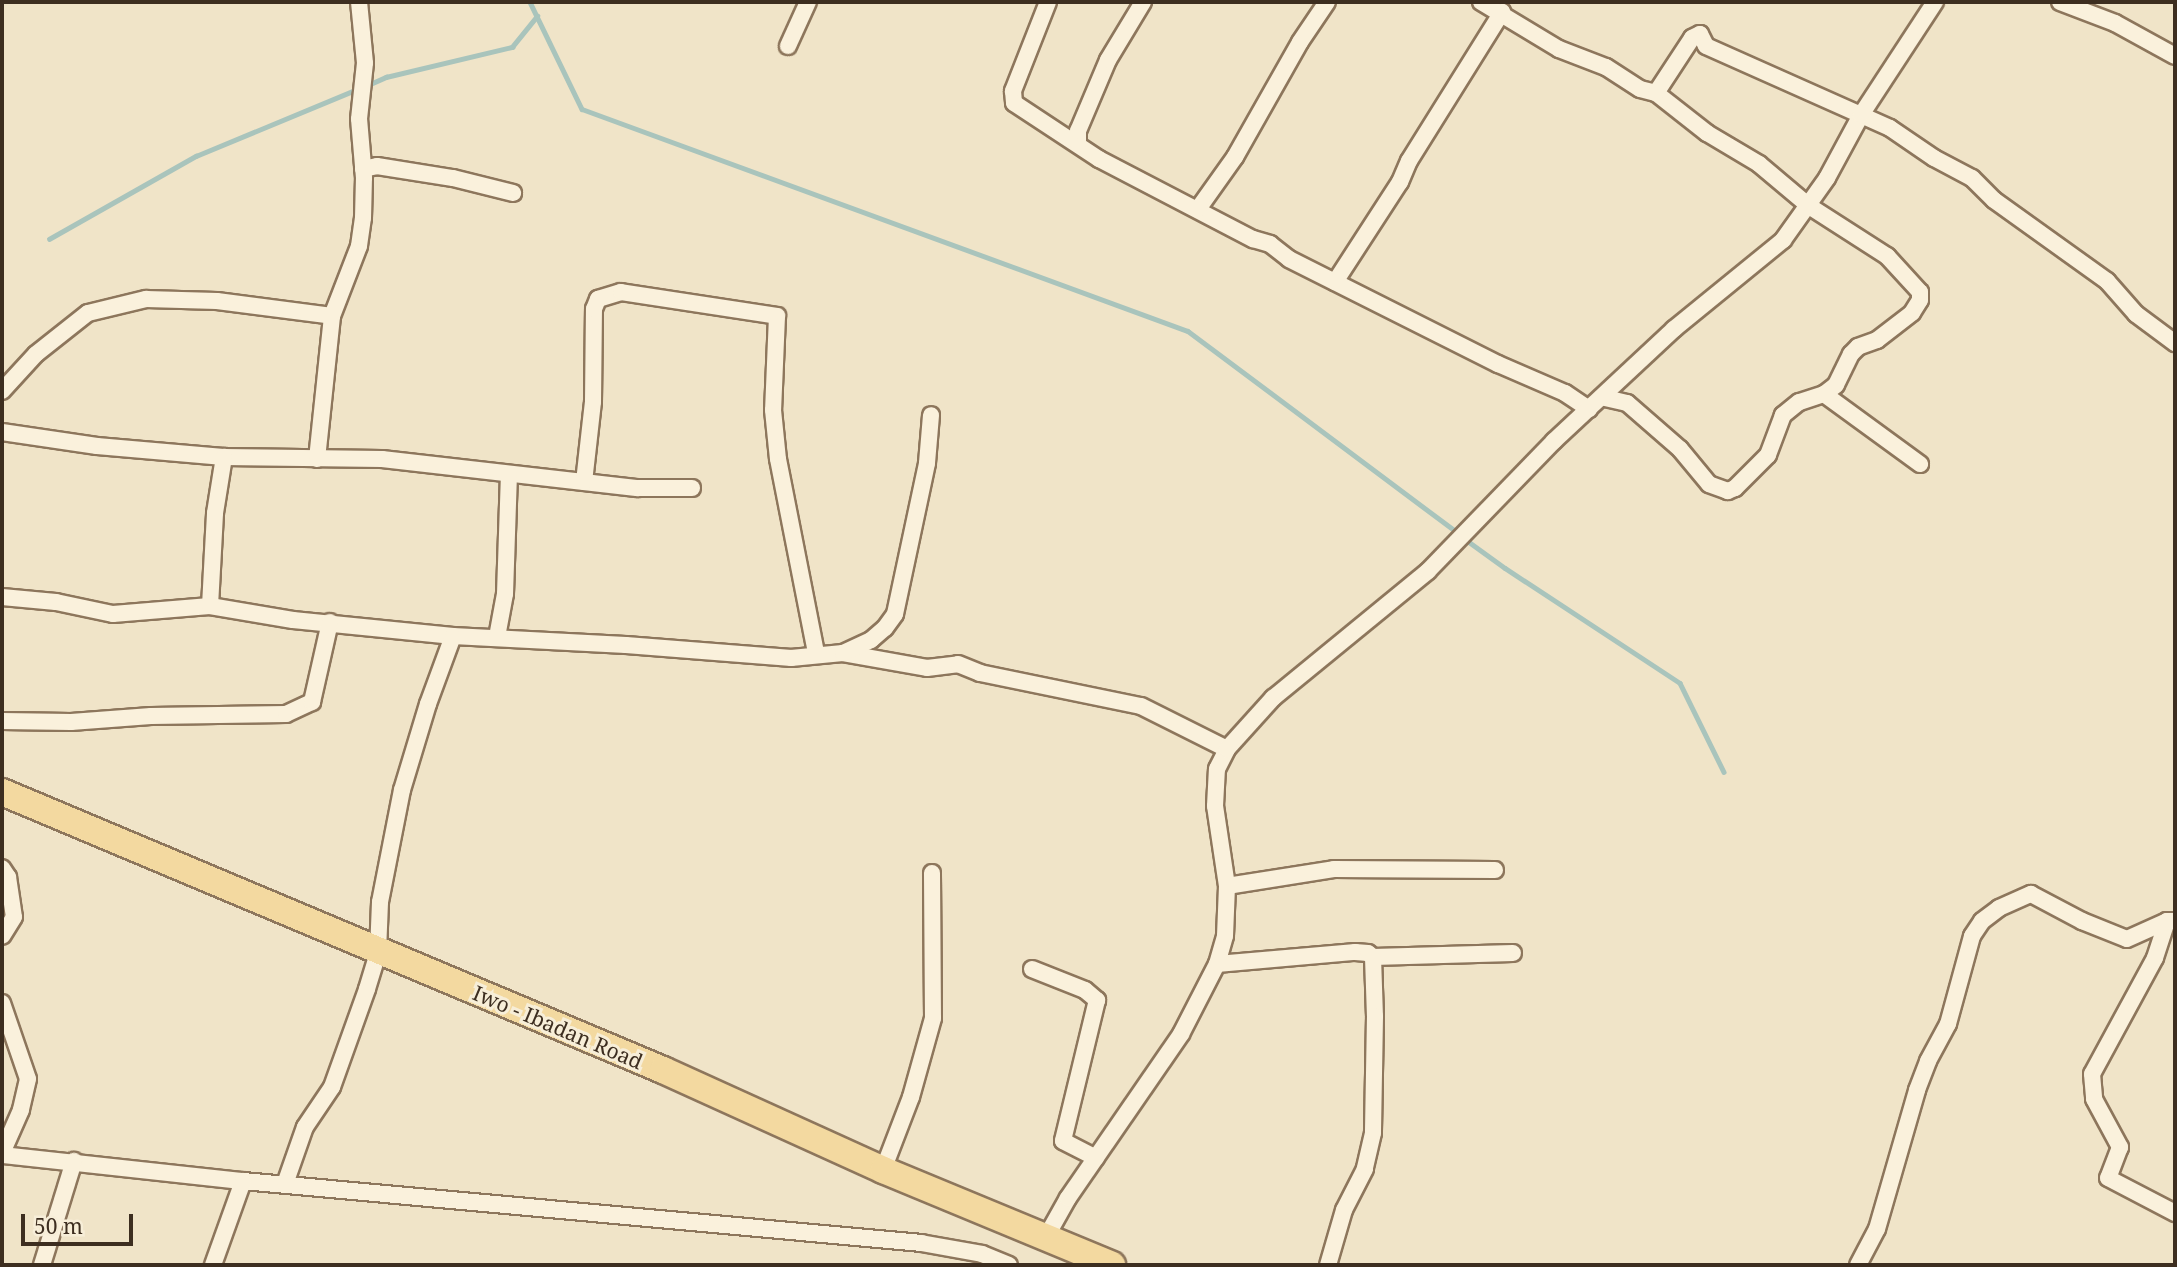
<!DOCTYPE html>
<html>
<head>
<meta charset="utf-8">
<style>
  body { margin:0 }
  #map { position:relative; width:2177px; height:1267px; overflow:hidden; background:#f0e4c8; font-family:"Noto Serif",serif }
  div>[style] { position:absolute }
  .stream>* { height:4.5px; margin:-2.25px; padding:0 2.25px; transform-origin:2.25px; border-radius:2.25px; background:#a9c4bc }
  .roads { filter:drop-shadow(2px 0 #8d765c) drop-shadow(-2px 0 #8d765c) drop-shadow(0 2px #8d765c) drop-shadow(0 -2px #8d765c) }
  .street>* { height:16px; margin:-8px; padding:0 8px; transform-origin:8px; border-radius:8px; background:#faf1dc }
  .primary>* { height:26px; margin:-13px; padding:0 13px; transform-origin:13px; border-radius:13px; background:#f3d9a0 }
  span { translate:-50% -50%; white-space:nowrap; text-align:center; line-height:1.15; -webkit-text-stroke:6px #f7eed8; paint-order:stroke }
  .street-label { font-size:21px; color:#3d2e20 }
  .frame { position:absolute; inset:0; border:4px solid #3d2e20; pointer-events:none }
  .scale { position:absolute; left:21px; top:1214px; width:112px; height:32px; box-sizing:border-box; border:4px solid #3d2e20; border-top:0; padding-left:9px; font-size:21px; line-height:24px; white-space:nowrap; color:#3d2e20; -webkit-text-stroke:5px #f7eed8; paint-order:stroke }
</style>
</head>
<body>
<div id="map">
  <div class="stream">
    <div style="left:530px;top:2px;width:119px;rotate:64.1deg"></div>
    <div style="left:582px;top:109px;width:645px;rotate:20.12deg"></div>
    <div style="left:1188px;top:331px;width:337px;rotate:36.8deg"></div>
    <div style="left:368px;top:85px;width:20px;rotate:-24deg"></div>
    <div style="left:386px;top:77px;width:130px;rotate:-13.4deg"></div>
    <div style="left:512px;top:47px;width:40px;rotate:-51deg"></div>
    <div style="left:49px;top:239px;width:169px;rotate:-29.5deg"></div>
    <div style="left:196px;top:156px;width:178px;rotate:-22.5deg"></div>
    <div style="left:1465px;top:539px;width:49px;rotate:35.9deg"></div>
    <div style="left:1505px;top:568px;width:209px;rotate:33.3deg"></div>
    <div style="left:1680px;top:683px;width:99px;rotate:63.7deg"></div>
  </div>
  <div class="roads">
    <div class="street">
      <div style="left:1048px;top:2px;width:96px;rotate:111.5deg"></div>
      <div style="left:1013px;top:91px;width:12px;rotate:85deg"></div>
      <div style="left:1014px;top:103px;width:102px;rotate:33.4deg"></div>
      <div style="left:1099px;top:159px;width:174px;rotate:27.5deg"></div>
      <div style="left:1253px;top:239px;width:18px;rotate:16deg"></div>
      <div style="left:1270px;top:244px;width:24px;rotate:38deg"></div>
      <div style="left:1289px;top:259px;width:234px;rotate:26.7deg"></div>
      <div style="left:1498px;top:364px;width:73px;rotate:23.4deg"></div>
      <div style="left:1565px;top:393px;width:29px;rotate:34deg"></div>
      <div style="left:1481px;top:2px;width:91px;rotate:31.1deg"></div>
      <div style="left:1559px;top:49px;width:50px;rotate:21deg"></div>
      <div style="left:1606px;top:67px;width:40px;rotate:32.9deg"></div>
      <div style="left:1640px;top:89px;width:16px;rotate:14deg"></div>
      <div style="left:1656px;top:93px;width:65px;rotate:38.1deg"></div>
      <div style="left:1707px;top:133px;width:61px;rotate:30.8deg"></div>
      <div style="left:1759px;top:164px;width:65px;rotate:40deg"></div>
      <div style="left:1809px;top:206px;width:93px;rotate:32.7deg"></div>
      <div style="left:1887px;top:256px;width:49px;rotate:47.5deg"></div>
      <div style="left:1920px;top:292px;width:8px;rotate:90deg"></div>
      <div style="left:1920px;top:300px;width:15px;rotate:122deg"></div>
      <div style="left:1912px;top:313px;width:44px;rotate:142.4deg"></div>
      <div style="left:1877px;top:340px;width:20px;rotate:160deg"></div>
      <div style="left:1858px;top:347px;width:10px;rotate:135deg"></div>
      <div style="left:1851px;top:354px;width:34px;rotate:116deg"></div>
      <div style="left:1836px;top:385px;width:15px;rotate:143deg"></div>
      <div style="left:1824px;top:394px;width:26px;rotate:162deg"></div>
      <div style="left:1799px;top:402px;width:21px;rotate:141deg"></div>
      <div style="left:1783px;top:415px;width:43px;rotate:110.6deg"></div>
      <div style="left:1768px;top:455px;width:47px;rotate:135deg"></div>
      <div style="left:1735px;top:488px;width:8px;rotate:157deg"></div>
      <div style="left:1728px;top:491px;width:20px;rotate:-160deg"></div>
      <div style="left:1709px;top:484px;width:45px;rotate:-129.6deg"></div>
      <div style="left:1680px;top:449px;width:70px;rotate:-139deg"></div>
      <div style="left:1627px;top:403px;width:26px;rotate:-167deg"></div>
      <div style="left:2060px;top:2px;width:59px;rotate:20.9deg"></div>
      <div style="left:2115px;top:23px;width:68px;rotate:28.8deg"></div>
      <div style="left:788px;top:46px;width:48px;rotate:-65.6deg"></div>
      <div style="left:1656px;top:93px;width:66px;rotate:-56.8deg"></div>
      <div style="left:1692px;top:38px;width:9px;rotate:-27deg"></div>
      <div style="left:1700px;top:34px;width:13px;rotate:63deg"></div>
      <div style="left:1706px;top:46px;width:201px;rotate:24deg"></div>
      <div style="left:1890px;top:128px;width:53px;rotate:34.3deg"></div>
      <div style="left:1934px;top:158px;width:43px;rotate:27.8deg"></div>
      <div style="left:1972px;top:178px;width:31px;rotate:45deg"></div>
      <div style="left:1994px;top:200px;width:139px;rotate:35.6deg"></div>
      <div style="left:2107px;top:281px;width:44px;rotate:48.7deg"></div>
      <div style="left:2136px;top:314px;width:49px;rotate:36.6deg"></div>
      <div style="left:1078px;top:144px;width:13px;rotate:-90deg"></div>
      <div style="left:1078px;top:131px;width:77px;rotate:-67.1deg"></div>
      <div style="left:1108px;top:60px;width:68px;rotate:-58.9deg"></div>
      <div style="left:363px;top:169px;width:14px;rotate:-12deg"></div>
      <div style="left:377px;top:166px;width:77px;rotate:9deg"></div>
      <div style="left:453px;top:178px;width:62px;rotate:14deg"></div>
      <div style="left:1198px;top:209px;width:64px;rotate:-54.6deg"></div>
      <div style="left:1235px;top:157px;width:132px;rotate:-60.5deg"></div>
      <div style="left:1300px;top:42px;width:48px;rotate:-56deg"></div>
      <div style="left:1335px;top:282px;width:119px;rotate:-57deg"></div>
      <div style="left:1400px;top:182px;width:23px;rotate:-67deg"></div>
      <div style="left:1409px;top:161px;width:176px;rotate:-58deg"></div>
      <div style="left:2px;top:391px;width:50px;rotate:-47.4deg"></div>
      <div style="left:36px;top:354px;width:66px;rotate:-38.3deg"></div>
      <div style="left:88px;top:313px;width:60px;rotate:-13.6deg"></div>
      <div style="left:146px;top:299px;width:71px;rotate:1.6deg"></div>
      <div style="left:217px;top:301px;width:116px;rotate:7.4deg"></div>
      <div style="left:1824px;top:394px;width:119px;rotate:36.1deg"></div>
      <div style="left:2px;top:432px;width:96px;rotate:8.4deg"></div>
      <div style="left:97px;top:446px;width:127px;rotate:5deg"></div>
      <div style="left:224px;top:457px;width:158px;rotate:0.7deg"></div>
      <div style="left:382px;top:459px;width:258px;rotate:6.5deg"></div>
      <div style="left:638px;top:488px;width:54px"></div>
      <div style="left:317px;top:459px;width:144px;rotate:-84deg"></div>
      <div style="left:332px;top:316px;width:75px;rotate:-68.9deg"></div>
      <div style="left:359px;top:246px;width:28px;rotate:-82deg"></div>
      <div style="left:363px;top:218px;width:40px;rotate:-88.6deg"></div>
      <div style="left:364px;top:178px;width:59px;rotate:-94.8deg"></div>
      <div style="left:359px;top:119px;width:56px;rotate:-83.9deg"></div>
      <div style="left:365px;top:63px;width:61px;rotate:-95.6deg"></div>
      <div style="left:584px;top:482px;width:81px;rotate:-83.6deg"></div>
      <div style="left:593px;top:402px;width:93px;rotate:-89.4deg"></div>
      <div style="left:594px;top:309px;width:11px;rotate:-68deg"></div>
      <div style="left:598px;top:299px;width:24px;rotate:-17deg"></div>
      <div style="left:621px;top:292px;width:158px;rotate:8.7deg"></div>
      <div style="left:777px;top:316px;width:94px;rotate:92.4deg"></div>
      <div style="left:773px;top:410px;width:49px;rotate:84.2deg"></div>
      <div style="left:778px;top:459px;width:198px;rotate:78.9deg"></div>
      <div style="left:2px;top:597px;width:54px;rotate:5.3deg"></div>
      <div style="left:56px;top:602px;width:58px;rotate:11.9deg"></div>
      <div style="left:113px;top:614px;width:97px;rotate:-4.7deg"></div>
      <div style="left:210px;top:606px;width:84px;rotate:9.6deg"></div>
      <div style="left:293px;top:620px;width:161px;rotate:5.7deg"></div>
      <div style="left:453px;top:636px;width:173px;rotate:3deg"></div>
      <div style="left:626px;top:645px;width:166px;rotate:4.5deg"></div>
      <div style="left:791px;top:658px;width:52px;rotate:-5.5deg"></div>
      <div style="left:843px;top:653px;width:85px;rotate:10.1deg"></div>
      <div style="left:927px;top:668px;width:31px;rotate:-7deg"></div>
      <div style="left:958px;top:664px;width:24px;rotate:22deg"></div>
      <div style="left:980px;top:673px;width:164px;rotate:11.6deg"></div>
      <div style="left:1141px;top:706px;width:96px;rotate:26.6deg"></div>
      <div style="left:210px;top:606px;width:93px;rotate:-86.9deg"></div>
      <div style="left:215px;top:513px;width:57px;rotate:-80.9deg"></div>
      <div style="left:497px;top:637px;width:44px;rotate:-79.5deg"></div>
      <div style="left:505px;top:594px;width:119px;rotate:-88.1deg"></div>
      <div style="left:843px;top:653px;width:31px;rotate:-25deg"></div>
      <div style="left:871px;top:640px;width:18px;rotate:-41deg"></div>
      <div style="left:885px;top:628px;width:17px;rotate:-54deg"></div>
      <div style="left:895px;top:614px;width:154px;rotate:-78deg"></div>
      <div style="left:927px;top:463px;width:48px;rotate:-85.2deg"></div>
      <div style="left:2px;top:721px;width:69px;rotate:0.8deg"></div>
      <div style="left:71px;top:722px;width:80px;rotate:-4.3deg"></div>
      <div style="left:151px;top:716px;width:135px;rotate:-0.8deg"></div>
      <div style="left:286px;top:714px;width:29px;rotate:-25deg"></div>
      <div style="left:312px;top:702px;width:82px;rotate:-77.3deg"></div>
      <div style="left:2px;top:868px;width:11px;rotate:56deg"></div>
      <div style="left:8px;top:877px;width:40px;rotate:81.5deg"></div>
      <div style="left:14px;top:917px;width:22px;rotate:122deg"></div>
      <div style="left:1227px;top:886px;width:108px;rotate:-9deg"></div>
      <div style="left:1334px;top:869px;width:161px;rotate:0.4deg"></div>
      <div style="left:2167px;top:921px;width:39px;rotate:108deg"></div>
      <div style="left:2155px;top:958px;width:132px;rotate:118.5deg"></div>
      <div style="left:2092px;top:1074px;width:25px;rotate:85deg"></div>
      <div style="left:2094px;top:1099px;width:55px;rotate:61.6deg"></div>
      <div style="left:2120px;top:1147px;width:33px;rotate:111deg"></div>
      <div style="left:2108px;top:1178px;width:76px;rotate:27.6deg"></div>
      <div style="left:1373px;top:957px;width:140px;rotate:-1.6deg"></div>
      <div style="left:1217px;top:964px;width:139px;rotate:-5deg"></div>
      <div style="left:1355px;top:952px;width:13px;rotate:4deg"></div>
      <div style="left:1368px;top:953px;width:6px;rotate:39deg"></div>
      <div style="left:1373px;top:957px;width:59px;rotate:88.1deg"></div>
      <div style="left:1375px;top:1016px;width:117px;rotate:91deg"></div>
      <div style="left:1373px;top:1133px;width:37px;rotate:103deg"></div>
      <div style="left:1365px;top:1169px;width:46px;rotate:117.1deg"></div>
      <div style="left:1344px;top:1210px;width:57px;rotate:106.2deg"></div>
      <div style="left:1032px;top:969px;width:57px;rotate:21.6deg"></div>
      <div style="left:1085px;top:990px;width:16px;rotate:40deg"></div>
      <div style="left:1097px;top:1000px;width:145px;rotate:103.6deg"></div>
      <div style="left:1063px;top:1141px;width:37px;rotate:27deg"></div>
      <div style="left:2px;top:1003px;width:80px;rotate:71.1deg"></div>
      <div style="left:28px;top:1079px;width:32px;rotate:103deg"></div>
      <div style="left:21px;top:1110px;width:47px;rotate:113.8deg"></div>
      <div style="left:2px;top:1155px;width:242px;rotate:6.2deg"></div>
      <div style="left:243px;top:1181px;width:681px;rotate:5.22deg"></div>
      <div style="left:921px;top:1243px;width:62px;rotate:10.2deg"></div>
      <div style="left:982px;top:1254px;width:29px;rotate:22deg"></div>
      <div style="left:883px;top:1170px;width:78px;rotate:-69deg"></div>
      <div style="left:911px;top:1097px;width:82px;rotate:-74.4deg"></div>
      <div style="left:933px;top:1018px;width:145px;rotate:-90.4deg"></div>
      <div style="left:285px;top:1184px;width:60px;rotate:-70.7deg"></div>
      <div style="left:305px;top:1127px;width:48px;rotate:-56deg"></div>
      <div style="left:332px;top:1087px;width:104px;rotate:-70.3deg"></div>
      <div style="left:367px;top:989px;width:39px;rotate:-73deg"></div>
      <div style="left:378px;top:952px;width:50px;rotate:-87.7deg"></div>
      <div style="left:380px;top:902px;width:114px;rotate:-78.9deg"></div>
      <div style="left:402px;top:790px;width:90px;rotate:-73.2deg"></div>
      <div style="left:428px;top:704px;width:72px;rotate:-69.8deg"></div>
      <div style="left:1045px;top:1239px;width:47px;rotate:-60.7deg"></div>
      <div style="left:1068px;top:1198px;width:199px;rotate:-55.4deg"></div>
      <div style="left:1181px;top:1034px;width:79px;rotate:-62.8deg"></div>
      <div style="left:1217px;top:964px;width:29px;rotate:-74deg"></div>
      <div style="left:1225px;top:936px;width:50px;rotate:-87.7deg"></div>
      <div style="left:1227px;top:886px;width:81px;rotate:-98.5deg"></div>
      <div style="left:1215px;top:806px;width:37px;rotate:-87deg"></div>
      <div style="left:1217px;top:769px;width:22px;rotate:-63deg"></div>
      <div style="left:1227px;top:749px;width:69px;rotate:-48deg"></div>
      <div style="left:1273px;top:698px;width:200px;rotate:-39.3deg"></div>
      <div style="left:1428px;top:571px;width:181px;rotate:-45.9deg"></div>
      <div style="left:1554px;top:441px;width:164px;rotate:-43deg"></div>
      <div style="left:1674px;top:329px;width:141px;rotate:-39.2deg"></div>
      <div style="left:1783px;top:240px;width:76px;rotate:-54.6deg"></div>
      <div style="left:1827px;top:178px;width:72px;rotate:-61.6deg"></div>
      <div style="left:1861px;top:115px;width:135px;rotate:-56.8deg"></div>
      <div style="left:42px;top:1265px;width:109px;rotate:-72.9deg"></div>
      <div style="left:213px;top:1265px;width:89px;rotate:-70.3deg"></div>
      <div style="left:1858px;top:1265px;width:41px;rotate:-62.2deg"></div>
      <div style="left:1877px;top:1229px;width:145px;rotate:-73.9deg"></div>
      <div style="left:1917px;top:1090px;width:31px;rotate:-69deg"></div>
      <div style="left:1928px;top:1061px;width:42px;rotate:-61.6deg"></div>
      <div style="left:1948px;top:1024px;width:91px;rotate:-74.7deg"></div>
      <div style="left:1972px;top:936px;width:18px;rotate:-56deg"></div>
      <div style="left:1982px;top:921px;width:21px;rotate:-37deg"></div>
      <div style="left:1999px;top:908px;width:35px;rotate:-24deg"></div>
      <div style="left:2031px;top:894px;width:58px;rotate:27.9deg"></div>
      <div style="left:2082px;top:921px;width:48px;rotate:21.8deg"></div>
      <div style="left:2127px;top:939px;width:44px;rotate:-24.2deg"></div>
      <div style="left:2167px;top:921px;width:8px"></div>
    </div>
    <div class="primary">
      <div style="left:2px;top:792px;width:717px;rotate:22.81deg"></div>
      <div style="left:663px;top:1070px;width:242px;rotate:24.4deg"></div>
      <div style="left:883px;top:1170px;width:248px;rotate:22.5deg"></div>
    </div>
  </div>
  <div class="street-label">
    <span style="left:558px;top:1027px;rotate:23deg">Iwo - Ibadan Road</span>
  </div>
  <div class="frame"></div>
  <div class="scale">50 m</div>
</div>
</body>
</html>
